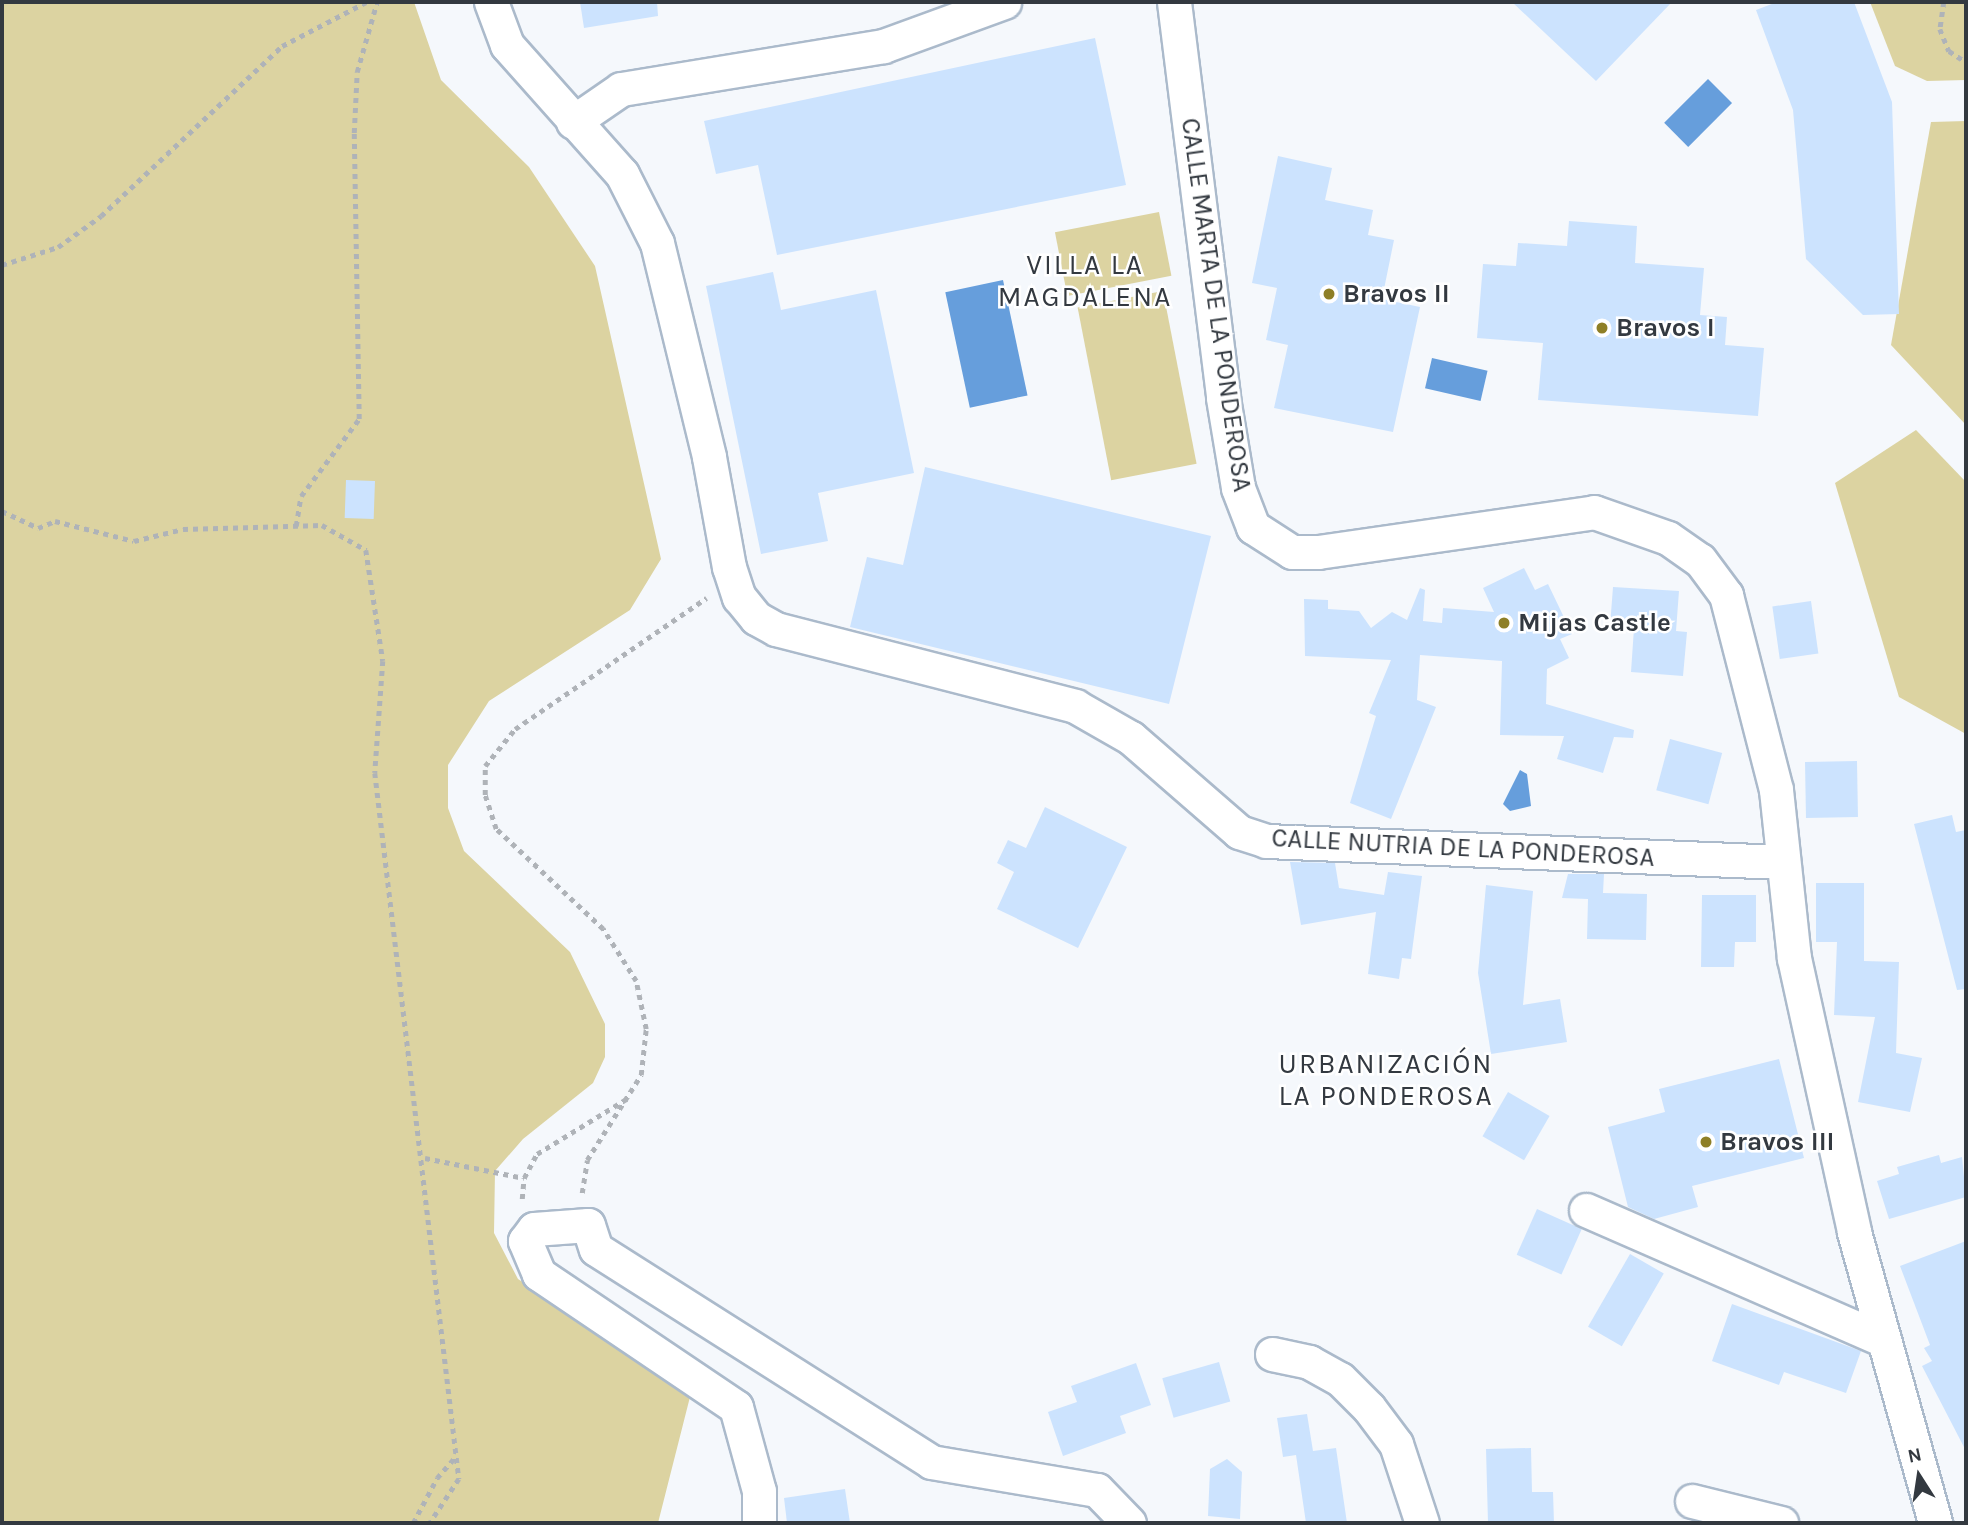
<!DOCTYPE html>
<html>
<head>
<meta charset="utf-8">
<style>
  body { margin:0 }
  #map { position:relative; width:1968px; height:1525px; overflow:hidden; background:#f5f8fc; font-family:Karla,sans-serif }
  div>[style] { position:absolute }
  .green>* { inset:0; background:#dcd3a1; transform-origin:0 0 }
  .water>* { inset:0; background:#669edc; transform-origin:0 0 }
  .building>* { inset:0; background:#cce3fe; transform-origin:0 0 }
  .path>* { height:4.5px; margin-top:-2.25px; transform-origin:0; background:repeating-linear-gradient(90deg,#afb3b8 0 5px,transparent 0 10px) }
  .roads { filter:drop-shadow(2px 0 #abbacb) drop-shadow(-2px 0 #abbacb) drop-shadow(0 2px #abbacb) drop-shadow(0 -2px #abbacb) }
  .minor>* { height:33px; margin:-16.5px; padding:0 16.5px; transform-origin:16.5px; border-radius:16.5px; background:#fff }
  .dots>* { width:19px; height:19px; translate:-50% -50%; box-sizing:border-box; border:4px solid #fff; border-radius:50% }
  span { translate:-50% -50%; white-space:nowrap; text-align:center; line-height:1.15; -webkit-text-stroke:5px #fff; paint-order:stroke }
  .poi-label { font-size:26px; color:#333940; font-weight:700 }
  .left { translate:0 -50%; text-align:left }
  .street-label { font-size:26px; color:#333940 }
  .neighbourhood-label { font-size:28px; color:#333940; letter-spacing:2px }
  .frame { position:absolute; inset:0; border:4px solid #333940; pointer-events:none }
  .north { position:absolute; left:1884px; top:1441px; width:70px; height:70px; -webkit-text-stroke:5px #fff; paint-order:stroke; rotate:348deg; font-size:19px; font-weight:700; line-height:28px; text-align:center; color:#333940 }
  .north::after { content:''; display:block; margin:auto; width:24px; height:32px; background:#333940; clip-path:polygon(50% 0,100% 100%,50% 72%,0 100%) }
</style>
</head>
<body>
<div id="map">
  <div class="green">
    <div style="clip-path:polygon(2px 2px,414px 2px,441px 80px,529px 167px,595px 266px,661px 559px,630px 610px,489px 701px,448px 765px,448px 808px,464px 851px,570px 952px,605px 1024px,605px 1057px,593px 1083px,523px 1139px,495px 1171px,494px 1233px,518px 1279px,691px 1393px,658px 1523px,2px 1523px)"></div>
    <div style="clip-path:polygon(1870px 2px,1966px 2px,1966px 80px,1927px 81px,1895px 66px)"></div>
    <div style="clip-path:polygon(1966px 121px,1966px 425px,1891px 345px,1931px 122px)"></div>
    <div style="left:1159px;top:212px;width:65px;height:106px;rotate:79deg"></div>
    <div style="left:1163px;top:291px;width:176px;height:87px;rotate:79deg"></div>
    <div style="clip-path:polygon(1916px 430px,1966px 482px,1966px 734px,1899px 697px,1835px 483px)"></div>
  </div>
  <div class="water">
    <div style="left:1708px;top:79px;width:34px;height:62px;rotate:45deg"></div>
    <div style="left:1003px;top:280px;width:118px;height:59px;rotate:78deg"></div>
    <div style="left:1432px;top:358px;width:57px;height:31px;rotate:13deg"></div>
    <div style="clip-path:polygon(1520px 770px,1527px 774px,1531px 806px,1510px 811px,1503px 804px)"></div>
  </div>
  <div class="building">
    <div style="clip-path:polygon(580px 2px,657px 2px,658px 16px,584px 28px)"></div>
    <div style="clip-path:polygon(1512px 2px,1672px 2px,1596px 81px)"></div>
    <div style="clip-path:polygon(1777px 2px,1854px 2px,1892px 102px,1899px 314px,1863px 315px,1806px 259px,1793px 110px,1756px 10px)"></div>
    <div style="clip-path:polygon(1095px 38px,1126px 185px,777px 255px,758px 165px,716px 174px,704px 121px)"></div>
    <div style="clip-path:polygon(1278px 156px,1332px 168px,1325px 200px,1373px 210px,1368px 235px,1394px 240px,1382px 299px,1420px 307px,1393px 432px,1274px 408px,1288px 345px,1266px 340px,1277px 288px,1252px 283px)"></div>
    <div style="clip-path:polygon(1569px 221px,1637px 226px,1635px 263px,1704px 268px,1700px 315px,1727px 317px,1725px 345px,1764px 348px,1758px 416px,1538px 400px,1543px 343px,1477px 338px,1483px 264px,1516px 266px,1518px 243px,1567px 246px)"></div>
    <div style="clip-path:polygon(773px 272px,781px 310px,876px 290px,914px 473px,818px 493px,828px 541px,761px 554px,706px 286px)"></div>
    <div style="clip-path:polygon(925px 467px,1211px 536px,1169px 704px,850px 627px,867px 557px,903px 565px)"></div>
    <div style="left:346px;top:480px;width:29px;height:38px;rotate:2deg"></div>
    <div style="clip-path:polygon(1524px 568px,1535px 590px,1548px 584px,1572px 634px,1560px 639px,1569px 658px,1547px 669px,1546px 704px,1634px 730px,1633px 738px,1614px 737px,1603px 773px,1557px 759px,1564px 736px,1500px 735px,1502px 661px,1420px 655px,1417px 700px,1436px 707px,1391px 819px,1350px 803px,1376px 716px,1369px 713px,1391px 660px,1305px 656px,1304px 599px,1328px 600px,1328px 609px,1359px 611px,1371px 628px,1392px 612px,1407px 620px,1420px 588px,1425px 590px,1423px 621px,1442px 623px,1443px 608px,1494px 612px,1483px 588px)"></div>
    <div style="clip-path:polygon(1613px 587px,1679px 591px,1676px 631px,1687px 632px,1683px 676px,1631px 672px,1634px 628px,1610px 626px)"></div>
    <div style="left:1811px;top:601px;width:53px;height:39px;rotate:82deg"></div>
    <div style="left:1670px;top:739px;width:54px;height:53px;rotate:15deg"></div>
    <div style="left:1857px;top:761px;width:56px;height:52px;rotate:89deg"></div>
    <div style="clip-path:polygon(1045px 807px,1127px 847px,1078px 948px,997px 909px,1014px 872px,997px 863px,1008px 840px,1026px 848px)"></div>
    <div style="clip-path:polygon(1952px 815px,1956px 832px,1966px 830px,1966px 989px,1957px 990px,1914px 824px)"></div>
    <div style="clip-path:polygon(1290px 862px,1335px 863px,1339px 888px,1384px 895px,1388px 872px,1422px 876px,1411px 959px,1402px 958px,1399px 979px,1368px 974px,1376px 912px,1301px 925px)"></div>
    <div style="clip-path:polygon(1568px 874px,1604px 874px,1603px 893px,1647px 894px,1646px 940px,1587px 939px,1588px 899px,1562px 898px)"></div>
    <div style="clip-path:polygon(1816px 883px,1864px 883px,1864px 961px,1899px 962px,1896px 1053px,1922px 1058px,1910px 1112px,1858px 1102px,1875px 1017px,1834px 1015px,1837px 942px,1816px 942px)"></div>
    <div style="clip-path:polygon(1486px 885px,1533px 891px,1523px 1005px,1560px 999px,1567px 1042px,1491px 1054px,1478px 973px)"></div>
    <div style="clip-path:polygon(1702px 895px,1756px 895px,1756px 942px,1735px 942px,1734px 967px,1701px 967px)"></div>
    <div style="clip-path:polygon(1779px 1059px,1804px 1158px,1692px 1186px,1698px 1207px,1654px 1219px,1628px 1207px,1608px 1127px,1665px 1112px,1659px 1089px)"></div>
    <div style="left:1508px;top:1092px;width:48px;height:51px;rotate:30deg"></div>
    <div style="clip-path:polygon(1939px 1155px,1941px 1163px,1962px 1157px,1966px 1197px,1889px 1219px,1877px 1181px,1899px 1174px,1897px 1167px)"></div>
    <div style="left:1537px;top:1209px;width:49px;height:50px;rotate:24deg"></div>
    <div style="clip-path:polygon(1966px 1241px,1966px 1451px,1922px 1366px,1932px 1361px,1924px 1348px,1930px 1345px,1900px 1266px)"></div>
    <div style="left:1630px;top:1254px;width:39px;height:84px;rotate:30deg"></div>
    <div style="clip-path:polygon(1732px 1304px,1861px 1351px,1846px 1393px,1784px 1372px,1779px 1385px,1712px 1361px)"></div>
    <div style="left:1219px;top:1362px;width:41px;height:59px;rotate:74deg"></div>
    <div style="clip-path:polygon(1136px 1363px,1151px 1405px,1120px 1416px,1126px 1433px,1063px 1456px,1048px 1412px,1077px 1402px,1071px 1386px)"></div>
    <div style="clip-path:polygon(1307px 1414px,1313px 1451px,1336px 1448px,1347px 1523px,1306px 1523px,1296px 1455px,1283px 1457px,1277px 1418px)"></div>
    <div style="clip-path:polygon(1531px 1448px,1532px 1492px,1553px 1492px,1554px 1523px,1488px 1523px,1486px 1449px)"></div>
    <div style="clip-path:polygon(1227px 1459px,1242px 1472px,1240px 1519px,1208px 1516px,1210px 1469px)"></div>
    <div style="clip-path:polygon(845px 1489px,850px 1523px,787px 1523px,784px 1498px)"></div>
  </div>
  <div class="path">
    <div style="left:1944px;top:2px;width:27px;rotate:98deg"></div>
    <div style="left:1940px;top:29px;width:24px;rotate:68deg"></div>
    <div style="left:1949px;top:51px;width:20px;rotate:33deg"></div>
    <div style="left:2px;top:265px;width:59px;rotate:-17.8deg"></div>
    <div style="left:58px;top:247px;width:53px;rotate:-35.8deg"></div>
    <div style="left:101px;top:216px;width:248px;rotate:-43.2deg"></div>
    <div style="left:282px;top:46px;width:95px;rotate:-27.6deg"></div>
    <div style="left:2px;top:511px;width:40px;rotate:25deg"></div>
    <div style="left:38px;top:528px;width:18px;rotate:-22deg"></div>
    <div style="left:55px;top:521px;width:81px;rotate:14.2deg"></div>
    <div style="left:134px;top:541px;width:50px;rotate:-13.8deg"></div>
    <div style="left:183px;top:529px;width:139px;rotate:-1.6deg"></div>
    <div style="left:322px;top:525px;width:51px;rotate:29.6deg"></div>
    <div style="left:366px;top:550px;width:112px;rotate:81.3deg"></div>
    <div style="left:383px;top:661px;width:112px;rotate:94.1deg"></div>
    <div style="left:375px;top:773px;width:711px;rotate:83.21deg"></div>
    <div style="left:459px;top:1479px;width:53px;rotate:123.4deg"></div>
    <div style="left:296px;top:526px;width:30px;rotate:-81deg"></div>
    <div style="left:301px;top:496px;width:96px;rotate:-53deg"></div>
    <div style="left:359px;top:419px;width:286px;rotate:-91deg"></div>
    <div style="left:354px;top:133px;width:61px;rotate:-87.2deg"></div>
    <div style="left:357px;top:72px;width:73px;rotate:-74.1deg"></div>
    <div style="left:425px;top:1158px;width:101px;rotate:11.4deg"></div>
    <div style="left:582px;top:1193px;width:33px;rotate:-81deg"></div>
    <div style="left:587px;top:1160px;width:101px;rotate:-57.6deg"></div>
    <div style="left:641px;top:1075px;width:46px;rotate:-83.8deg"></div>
    <div style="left:646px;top:1029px;width:49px;rotate:-101.8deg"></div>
    <div style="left:636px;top:981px;width:62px;rotate:-122.4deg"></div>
    <div style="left:603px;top:929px;width:146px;rotate:-136.9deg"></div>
    <div style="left:496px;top:829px;width:36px;rotate:-108deg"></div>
    <div style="left:485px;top:795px;width:29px;rotate:-90deg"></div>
    <div style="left:485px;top:766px;width:48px;rotate:-51deg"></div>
    <div style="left:515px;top:729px;width:232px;rotate:-34.4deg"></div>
    <div style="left:522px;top:1199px;width:21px;rotate:-85deg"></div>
    <div style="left:524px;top:1178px;width:27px;rotate:-62deg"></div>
    <div style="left:537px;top:1154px;width:107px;rotate:-31.6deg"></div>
    <div style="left:413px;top:1523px;width:51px;rotate:-61.9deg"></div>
    <div style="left:437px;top:1478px;width:30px;rotate:-49deg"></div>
  </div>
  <div class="roads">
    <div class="minor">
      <div style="left:491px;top:2px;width:46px;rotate:69.6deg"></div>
      <div style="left:507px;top:45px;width:173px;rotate:48.3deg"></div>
      <div style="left:622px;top:174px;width:77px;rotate:63.1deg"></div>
      <div style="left:657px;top:243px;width:220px;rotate:76.3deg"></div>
      <div style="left:709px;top:457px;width:112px;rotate:79.7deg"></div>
      <div style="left:729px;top:567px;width:32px;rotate:72deg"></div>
      <div style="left:739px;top:597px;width:27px;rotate:51deg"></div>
      <div style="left:756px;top:618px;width:23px;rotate:29deg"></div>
      <div style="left:776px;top:629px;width:309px;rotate:14.4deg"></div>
      <div style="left:1075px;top:706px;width:64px;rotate:29.7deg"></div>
      <div style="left:1131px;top:738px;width:143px;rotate:41deg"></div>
      <div style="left:1239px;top:832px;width:28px;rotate:18deg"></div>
      <div style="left:1266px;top:841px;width:516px;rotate:2.33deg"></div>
      <div style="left:1174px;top:2px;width:399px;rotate:82.9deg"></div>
      <div style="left:1223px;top:398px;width:91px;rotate:80.5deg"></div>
      <div style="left:1238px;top:488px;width:42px;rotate:69deg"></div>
      <div style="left:1253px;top:527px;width:46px;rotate:32.7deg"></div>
      <div style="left:1292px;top:552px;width:26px"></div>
      <div style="left:1318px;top:552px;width:279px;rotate:-8.2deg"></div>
      <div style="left:1594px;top:512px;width:78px;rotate:19.4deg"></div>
      <div style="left:1668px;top:538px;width:39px;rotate:35deg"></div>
      <div style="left:1700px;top:560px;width:44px;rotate:53.4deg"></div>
      <div style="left:1726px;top:595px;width:201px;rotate:75.6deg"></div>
      <div style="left:1776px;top:790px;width:169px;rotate:83.9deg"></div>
      <div style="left:1794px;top:958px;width:280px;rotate:77.6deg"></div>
      <div style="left:1854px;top:1232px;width:302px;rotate:74.4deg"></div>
      <div style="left:573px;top:122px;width:58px;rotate:-34.5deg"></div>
      <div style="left:621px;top:89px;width:266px;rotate:-9.3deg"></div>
      <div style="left:883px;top:46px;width:129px;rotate:-20deg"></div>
      <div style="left:1586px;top:1210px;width:325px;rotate:23.6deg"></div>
      <div style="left:1272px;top:1354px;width:38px;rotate:12deg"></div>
      <div style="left:1309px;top:1362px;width:35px;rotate:29deg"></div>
      <div style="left:1340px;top:1379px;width:41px;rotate:45deg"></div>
      <div style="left:1369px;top:1408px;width:45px;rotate:53.1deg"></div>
      <div style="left:1396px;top:1444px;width:83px;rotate:71.8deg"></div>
      <div style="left:1692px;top:1501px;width:92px;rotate:13.9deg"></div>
      <div style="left:759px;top:1523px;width:32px;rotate:-90deg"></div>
      <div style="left:759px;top:1491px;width:87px;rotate:-105.3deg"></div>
      <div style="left:736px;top:1407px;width:238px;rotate:-146deg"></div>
      <div style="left:539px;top:1274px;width:36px;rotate:-113deg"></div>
      <div style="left:525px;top:1241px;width:15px;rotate:-53deg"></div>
      <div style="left:534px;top:1229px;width:54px;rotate:-4.2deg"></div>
      <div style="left:588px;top:1225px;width:25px;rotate:72deg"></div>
      <div style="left:596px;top:1249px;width:397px;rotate:32.4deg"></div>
      <div style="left:931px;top:1462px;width:168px;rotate:9.6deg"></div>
      <div style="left:1097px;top:1490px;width:46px;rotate:45.9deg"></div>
    </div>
  </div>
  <div class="dots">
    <div style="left:1329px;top:294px;background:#8e7f26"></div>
    <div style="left:1602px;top:328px;background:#8e7f26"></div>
    <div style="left:1504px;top:623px;background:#8e7f26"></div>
    <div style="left:1706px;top:1142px;background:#8e7f26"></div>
  </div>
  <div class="poi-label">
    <span class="left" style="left:1343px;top:294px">Bravos II</span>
    <span class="left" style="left:1616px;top:328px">Bravos I</span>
    <span class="left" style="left:1518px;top:623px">Mijas Castle</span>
    <span class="left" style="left:1720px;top:1142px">Bravos III</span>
  </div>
  <div class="street-label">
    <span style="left:1216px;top:305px;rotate:82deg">CALLE MARTA DE LA PONDEROSA</span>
    <span style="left:1463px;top:848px;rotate:3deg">CALLE NUTRIA DE LA PONDEROSA</span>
  </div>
  <div class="neighbourhood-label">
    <span style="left:1085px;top:281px">VILLA LA<br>MAGDALENA</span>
    <span style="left:1386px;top:1080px">URBANIZACIÓN<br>LA PONDEROSA</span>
  </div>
  <div class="frame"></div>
  <div class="north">N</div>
</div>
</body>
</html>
